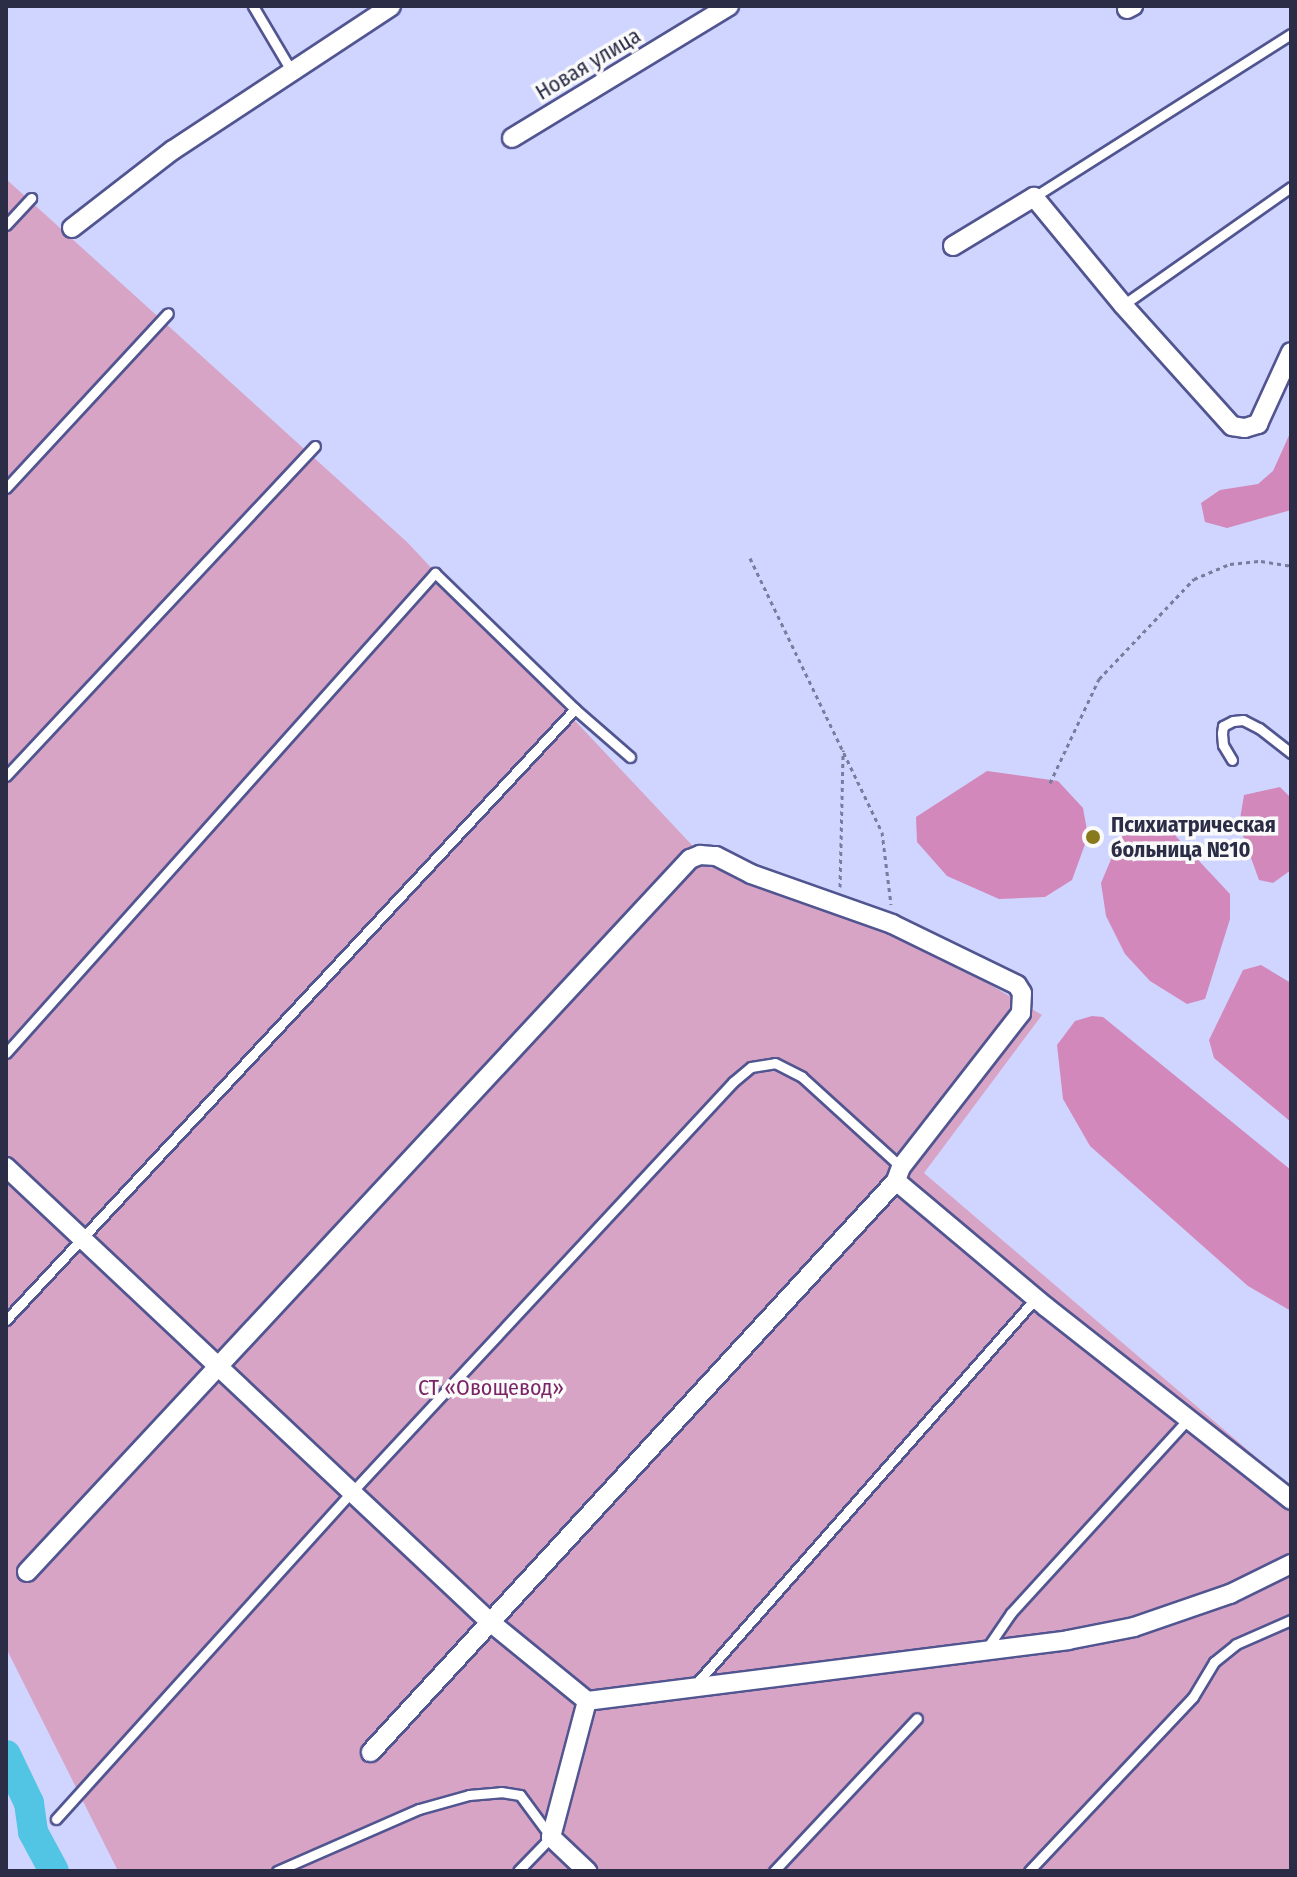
<!DOCTYPE html>
<html>
<head>
<meta charset="utf-8">
<style>
  body { margin:0 }
  #map { position:relative; width:1297px; height:1877px; overflow:hidden; background:#d0d5ff; font-family:"Fira Sans Condensed",sans-serif }
  div>[style] { position:absolute }
  .green>* { inset:0; background:#d8a4c6 }
  .forest>* { inset:0; background:#d288ba }
  .river>* { height:30px; margin:-15px; padding:0 15px; transform-origin:15px; border-radius:15px; background:#53c5e4 }
  .path>* { height:3px; margin-top:-1.5px; transform-origin:0; background:repeating-linear-gradient(90deg,#787c9d 0 4px,transparent 0 8px) }
  .roads { filter:drop-shadow(2px 0 #515590) drop-shadow(-2px 0 #515590) drop-shadow(0 2px #515590) drop-shadow(0 -2px #515590) }
  .service>* { height:9px; margin:-4.5px; padding:0 4.5px; transform-origin:4.5px; border-radius:4.5px; background:#fff }
  .minor>* { height:18px; margin:-9px; padding:0 9px; transform-origin:9px; border-radius:9px; background:#fff }
  .dots>* { width:22px; height:22px; translate:-50% -50%; box-sizing:border-box; border:4px solid #fafafa; border-radius:50% }
  span { translate:-50% -50%; white-space:nowrap; text-align:center; line-height:1.15; -webkit-text-stroke:7px #fafafa; paint-order:stroke }
  .street-label { font-size:22px; color:#2b2d47 }
  .poi-label { font-size:22px; color:#2b2d47; font-weight:700 }
  .left { translate:0 -50%; text-align:left }
  .park-label { font-size:22px; color:#7b2465 }
  .frame { position:absolute; inset:0; border:8px solid #2b2d47; pointer-events:none }
</style>
</head>
<body>
<div id="map">
  <div class="green">
    <div style="clip-path:polygon(6px 179px,407px 542px,706px 860px,912px 939px,1042px 1015px,924px 1173px,1291px 1487px,1291px 1871px,118px 1871px,6px 1648px)"></div>
  </div>
  <div class="forest">
    <div style="clip-path:polygon(1291px 431px,1291px 510px,1227px 528px,1205px 522px,1201px 503px,1220px 490px,1258px 484px,1273px 471px)"></div>
    <div style="clip-path:polygon(987px 771px,1058px 781px,1083px 808px,1088px 836px,1072px 880px,1045px 897px,999px 899px,947px 876px,917px 842px,916px 817px)"></div>
    <div style="clip-path:polygon(1280px 787px,1291px 798px,1291px 870px,1273px 883px,1259px 880px,1239px 825px,1244px 795px)"></div>
    <div style="clip-path:polygon(1145px 821px,1171px 831px,1230px 894px,1230px 919px,1205px 999px,1187px 1004px,1150px 981px,1125px 954px,1106px 916px,1101px 883px,1120px 838px)"></div>
    <div style="clip-path:polygon(1261px 965px,1291px 983px,1291px 1122px,1214px 1058px,1209px 1040px,1243px 970px)"></div>
    <div style="clip-path:polygon(1092px 1016px,1103px 1017px,1291px 1170px,1291px 1311px,1248px 1286px,1090px 1146px,1063px 1099px,1057px 1045px,1075px 1021px)"></div>
  </div>
  <div class="river">
    <div style="left:6px;top:1755px;width:53px;rotate:64.4deg"></div>
    <div style="left:29px;top:1803px;width:29px;rotate:82deg"></div>
    <div style="left:33px;top:1832px;width:44px;rotate:61.7deg"></div>
  </div>
  <div class="path">
    <div style="left:750px;top:558px;width:304px;rotate:64.3deg"></div>
    <div style="left:882px;top:832px;width:73px;rotate:82.9deg"></div>
    <div style="left:1050px;top:783px;width:115px;rotate:-64.8deg"></div>
    <div style="left:1099px;top:679px;width:138px;rotate:-46.5deg"></div>
    <div style="left:1194px;top:579px;width:39px;rotate:-23deg"></div>
    <div style="left:1230px;top:564px;width:31px;rotate:-6deg"></div>
    <div style="left:1261px;top:561px;width:30px;rotate:9deg"></div>
    <div style="left:840px;top:887px;width:137px;rotate:-88.7deg"></div>
  </div>
  <div class="roads">
    <div class="service">
      <div style="left:253px;top:6px;width:77px;rotate:59.4deg"></div>
      <div style="left:1034px;top:197px;width:304px;rotate:-32.4deg"></div>
      <div style="left:6px;top:225px;width:37px;rotate:-47deg"></div>
      <div style="left:1123px;top:305px;width:205px;rotate:-35.1deg"></div>
      <div style="left:6px;top:488px;width:238px;rotate:-47.2deg"></div>
      <div style="left:1232px;top:760px;width:17px;rotate:-121deg"></div>
      <div style="left:1223px;top:745px;width:12px;rotate:-95deg"></div>
      <div style="left:1222px;top:733px;width:7px;rotate:-82deg"></div>
      <div style="left:1223px;top:726px;width:11px;rotate:-27deg"></div>
      <div style="left:1233px;top:721px;width:10px;rotate:-6deg"></div>
      <div style="left:1243px;top:720px;width:18px;rotate:27deg"></div>
      <div style="left:1259px;top:728px;width:41px;rotate:38deg"></div>
      <div style="left:6px;top:776px;width:452px;rotate:-46.9deg"></div>
      <div style="left:6px;top:1053px;width:644px;rotate:-48.21deg"></div>
      <div style="left:435px;top:573px;width:195px;rotate:44.2deg"></div>
      <div style="left:575px;top:709px;width:73px;rotate:41.1deg"></div>
      <div style="left:6px;top:1320px;width:835px;rotate:-47.04deg"></div>
      <div style="left:987px;top:1648px;width:42px;rotate:-55.6deg"></div>
      <div style="left:1011px;top:1613px;width:263px;rotate:-47.6deg"></div>
      <div style="left:694px;top:1686px;width:517px;rotate:-48.61deg"></div>
      <div style="left:56px;top:1819px;width:440px;rotate:-47.9deg"></div>
      <div style="left:351px;top:1493px;width:561px;rotate:-47.09deg"></div>
      <div style="left:733px;top:1082px;width:23px;rotate:-40deg"></div>
      <div style="left:751px;top:1067px;width:24px;rotate:-9deg"></div>
      <div style="left:775px;top:1063px;width:30px;rotate:27deg"></div>
      <div style="left:802px;top:1077px;width:134px;rotate:42.3deg"></div>
      <div style="left:277px;top:1871px;width:155px;rotate:-23.6deg"></div>
      <div style="left:419px;top:1809px;width:52px;rotate:-15.6deg"></div>
      <div style="left:469px;top:1795px;width:32px;rotate:-5deg"></div>
      <div style="left:501px;top:1792px;width:19px;rotate:9deg"></div>
      <div style="left:520px;top:1795px;width:52px;rotate:53.6deg"></div>
      <div style="left:551px;top:1837px;width:47px;rotate:134.1deg"></div>
      <div style="left:774px;top:1871px;width:209px;rotate:-46.9deg"></div>
      <div style="left:1029px;top:1871px;width:239px;rotate:-46.7deg"></div>
      <div style="left:1193px;top:1697px;width:41px;rotate:-59deg"></div>
      <div style="left:1214px;top:1662px;width:28px;rotate:-39deg"></div>
      <div style="left:1236px;top:1644px;width:60px;rotate:-23.6deg"></div>
    </div>
    <div class="minor">
      <div style="left:1127px;top:9px;width:7px;rotate:-27deg"></div>
      <div style="left:512px;top:138px;width:254px;rotate:-31.3deg"></div>
      <div style="left:72px;top:228px;width:128px;rotate:-37.7deg"></div>
      <div style="left:173px;top:150px;width:261px;rotate:-33.4deg"></div>
      <div style="left:953px;top:246px;width:95px;rotate:-31.2deg"></div>
      <div style="left:1034px;top:197px;width:140px;rotate:50.5deg"></div>
      <div style="left:1123px;top:305px;width:163px;rotate:48deg"></div>
      <div style="left:1232px;top:426px;width:13px;rotate:9deg"></div>
      <div style="left:1245px;top:428px;width:14px;rotate:-17deg"></div>
      <div style="left:1258px;top:424px;width:79px;rotate:-65.4deg"></div>
      <div style="left:6px;top:1167px;width:663px;rotate:43.23deg"></div>
      <div style="left:489px;top:1621px;width:127px;rotate:39.2deg"></div>
      <div style="left:587px;top:1701px;width:141px;rotate:104.8deg"></div>
      <div style="left:551px;top:1837px;width:50px;rotate:43.4deg"></div>
      <div style="left:896px;top:1181px;width:196px;rotate:40deg"></div>
      <div style="left:1046px;top:1307px;width:312px;rotate:38.2deg"></div>
      <div style="left:27px;top:1572px;width:974px;rotate:-47.08deg"></div>
      <div style="left:690px;top:859px;width:11px;rotate:-22deg"></div>
      <div style="left:700px;top:855px;width:16px;rotate:4deg"></div>
      <div style="left:716px;top:856px;width:39px;rotate:27deg"></div>
      <div style="left:751px;top:874px;width:150px;rotate:19.5deg"></div>
      <div style="left:892px;top:924px;width:139px;rotate:26deg"></div>
      <div style="left:1017px;top:985px;width:9px;rotate:58deg"></div>
      <div style="left:1022px;top:993px;width:20px;rotate:93deg"></div>
      <div style="left:1021px;top:1013px;width:195px;rotate:127.9deg"></div>
      <div style="left:901px;top:1167px;width:15px;rotate:110deg"></div>
      <div style="left:896px;top:1181px;width:776px;rotate:132.6deg"></div>
      <div style="left:587px;top:1701px;width:485px;rotate:-7.2deg"></div>
      <div style="left:1068px;top:1640px;width:67px;rotate:-11.1deg"></div>
      <div style="left:1134px;top:1627px;width:102px;rotate:-19deg"></div>
      <div style="left:1230px;top:1594px;width:68px;rotate:-26.2deg"></div>
    </div>
  </div>
  <div class="dots">
    <div style="left:1093px;top:837px;background:#88791d"></div>
  </div>
  <div class="street-label">
    <span style="left:588px;top:64px;rotate:-31deg">Новая улица</span>
  </div>
  <div class="poi-label">
    <span class="left" style="left:1111px;top:837px">Психиатрическая<br>больница №10</span>
  </div>
  <div class="park-label">
    <span style="left:491px;top:1388px">СТ «Овощевод»</span>
  </div>
  <div class="frame"></div>
</div>
</body>
</html>
